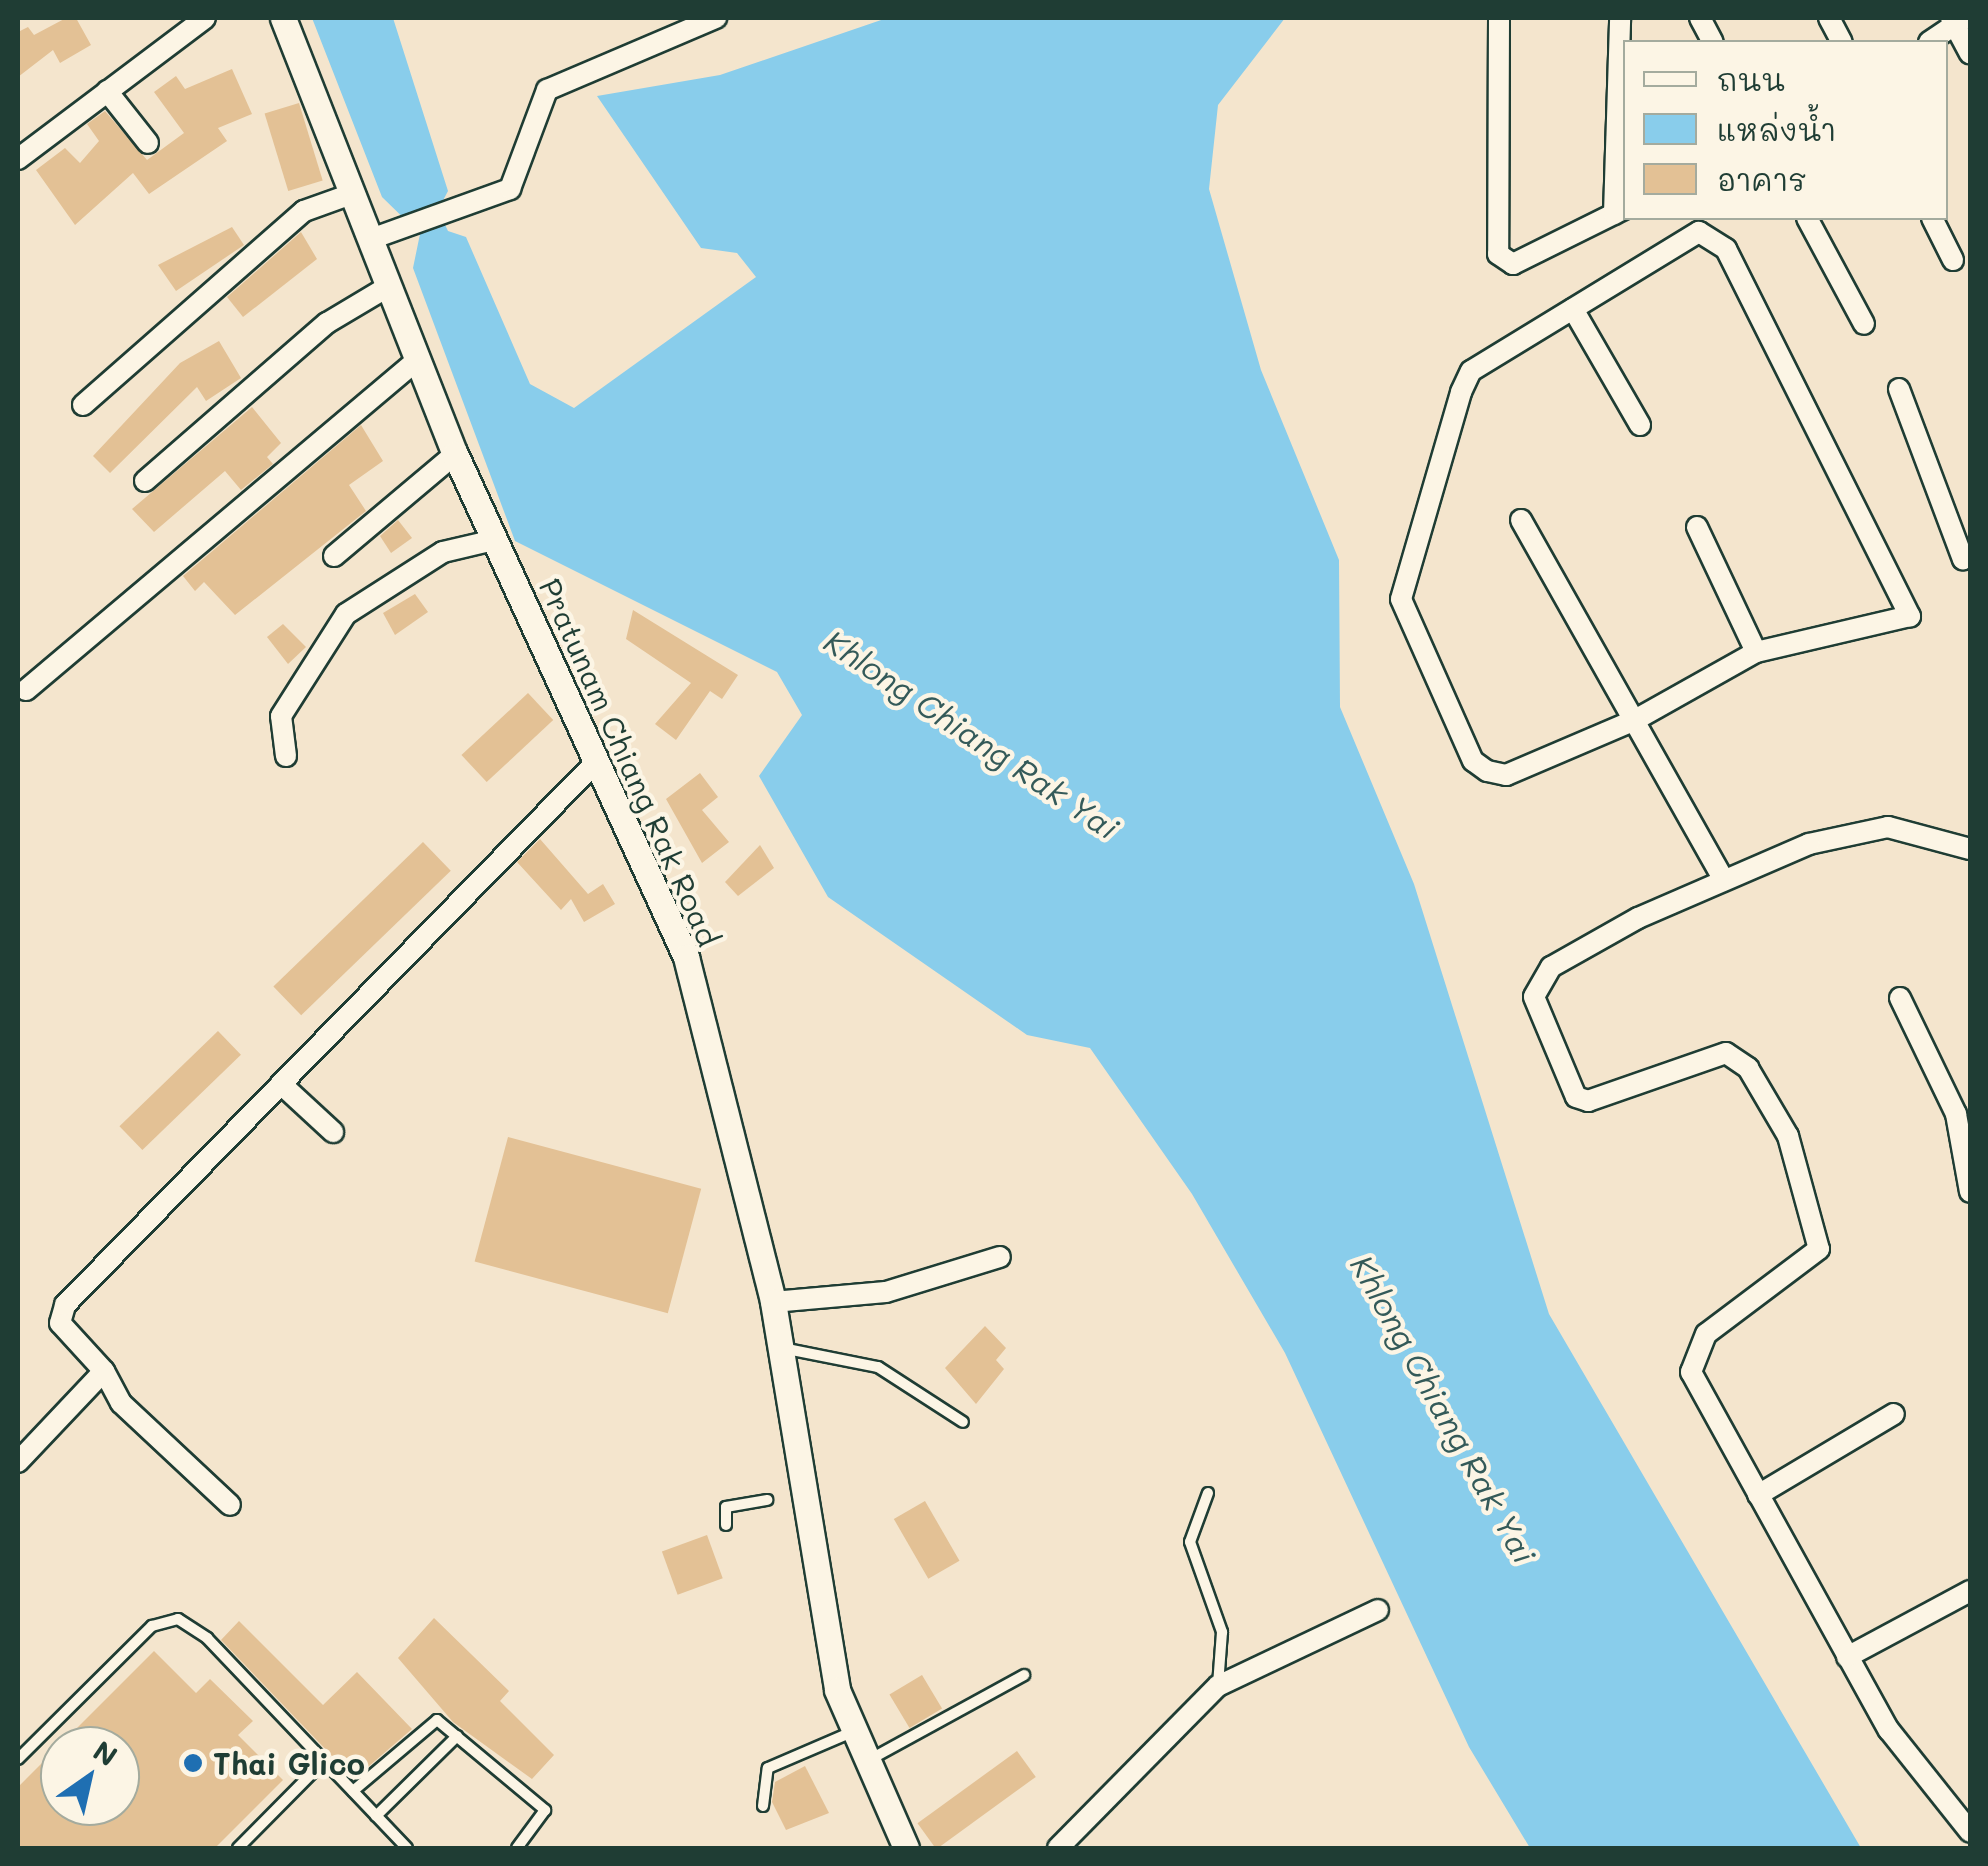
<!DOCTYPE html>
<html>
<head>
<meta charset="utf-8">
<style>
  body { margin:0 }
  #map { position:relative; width:1988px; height:1866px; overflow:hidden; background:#f4e5cd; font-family:Mali,"Playpen Sans Thai",sans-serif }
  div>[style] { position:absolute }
  .water>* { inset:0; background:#89cdeb }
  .building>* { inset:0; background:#e3c195; transform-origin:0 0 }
  .roads { filter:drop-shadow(2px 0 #1f3d34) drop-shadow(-2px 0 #1f3d34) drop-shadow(0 2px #1f3d34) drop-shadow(0 -2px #1f3d34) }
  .service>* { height:10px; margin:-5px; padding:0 5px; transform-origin:5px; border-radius:5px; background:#fcf5e5 }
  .minor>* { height:20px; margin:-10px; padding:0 10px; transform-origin:10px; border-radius:10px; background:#fcf5e5 }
  .tertiary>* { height:25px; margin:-12.5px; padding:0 12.5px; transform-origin:12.5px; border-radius:12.5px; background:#fcf5e5 }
  .dots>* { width:28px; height:28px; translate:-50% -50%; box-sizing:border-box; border:5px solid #fcf5e5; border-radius:50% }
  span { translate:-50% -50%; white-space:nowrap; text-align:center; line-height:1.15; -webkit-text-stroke:9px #fcf5e5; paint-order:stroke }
  .street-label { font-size:30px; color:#1f3d34 }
  .poi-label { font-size:30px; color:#1f3d34; font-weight:700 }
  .left { translate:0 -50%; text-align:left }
  .water-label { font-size:32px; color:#345a59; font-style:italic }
  .frame { position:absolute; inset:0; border:20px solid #1f3d34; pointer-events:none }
  .legend { position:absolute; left:1623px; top:40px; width:325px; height:180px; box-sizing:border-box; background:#fcf5e5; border:2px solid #a4ab9e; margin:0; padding:12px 18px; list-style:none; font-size:30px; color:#1f3d34 }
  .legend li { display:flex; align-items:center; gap:20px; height:50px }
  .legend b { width:50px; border:2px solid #a4ab9e }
  .north { position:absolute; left:40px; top:1726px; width:100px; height:100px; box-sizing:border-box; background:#fcf5e5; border:2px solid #a4ab9e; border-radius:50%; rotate:34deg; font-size:28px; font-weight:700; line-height:40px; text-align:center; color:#1f3d34 }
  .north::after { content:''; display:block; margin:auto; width:35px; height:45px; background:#1f6fb2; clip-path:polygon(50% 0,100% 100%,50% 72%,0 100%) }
</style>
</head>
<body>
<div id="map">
  <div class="water">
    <div style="clip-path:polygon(312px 18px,393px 18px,448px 191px,438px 210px,448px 231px,466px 237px,530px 384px,574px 408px,756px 277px,737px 253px,701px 248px,597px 96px,720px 75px,887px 18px,1285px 18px,1218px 105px,1209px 189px,1261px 370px,1339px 560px,1340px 707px,1414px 884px,1549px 1314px,1861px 1848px,1530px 1848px,1469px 1747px,1285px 1353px,1192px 1194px,1090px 1048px,1027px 1035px,828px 897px,759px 776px,802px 715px,777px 672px,515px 541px,413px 268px,420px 234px,382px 197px)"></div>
  </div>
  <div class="building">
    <div style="clip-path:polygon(66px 18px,76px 18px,91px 45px,60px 63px,53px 50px,18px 77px,18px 32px,28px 27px,34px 35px)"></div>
    <div style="clip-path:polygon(232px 69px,252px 114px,218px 128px,227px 141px,149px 194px,133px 173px,75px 225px,36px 170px,65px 148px,80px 163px,99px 141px,87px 124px,105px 111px,147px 160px,184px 133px,154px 92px,176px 76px,185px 89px)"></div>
    <div style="left:299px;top:103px;width:81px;height:36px;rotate:73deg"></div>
    <div style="clip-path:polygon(232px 227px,244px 245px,176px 291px,158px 265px)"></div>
    <div style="clip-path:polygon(301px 232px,317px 259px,243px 317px,227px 297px)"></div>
    <div style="clip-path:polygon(219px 341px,241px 378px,206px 401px,197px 387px,110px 473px,93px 456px,180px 363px)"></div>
    <div style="clip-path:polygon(252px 407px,281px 443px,267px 457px,273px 464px,241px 490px,225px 471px,154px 532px,132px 509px)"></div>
    <div style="clip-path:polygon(361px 425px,383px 461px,349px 485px,366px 511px,235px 615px,204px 582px,195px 591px,183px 576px)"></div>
    <div style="clip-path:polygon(398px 520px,412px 538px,391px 553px,380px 536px)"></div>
    <div style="clip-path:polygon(415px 594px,428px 612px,395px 635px,383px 613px)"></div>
    <div style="clip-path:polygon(633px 610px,738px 675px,722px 699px,710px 691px,676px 740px,655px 724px,691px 683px,626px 639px)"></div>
    <div style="clip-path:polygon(283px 624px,306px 647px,288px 664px,267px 637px)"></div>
    <div style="left:528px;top:693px;width:37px;height:91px;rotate:47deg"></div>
    <div style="clip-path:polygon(700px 773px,718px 797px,702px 810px,729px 842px,702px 863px,666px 799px)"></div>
    <div style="clip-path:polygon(540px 839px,588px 894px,603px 884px,615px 904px,584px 922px,571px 899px,561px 910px,517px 862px)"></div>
    <div style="left:423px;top:842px;width:40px;height:208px;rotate:46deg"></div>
    <div style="clip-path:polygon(760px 845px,774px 868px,738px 896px,725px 882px)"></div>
    <div style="left:218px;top:1031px;width:33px;height:137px;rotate:46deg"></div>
    <div style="left:508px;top:1137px;width:200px;height:129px;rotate:15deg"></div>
    <div style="clip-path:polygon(985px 1326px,1006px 1348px,996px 1360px,1004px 1369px,976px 1404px,945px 1368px)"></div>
    <div style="left:925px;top:1501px;width:69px;height:36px;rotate:60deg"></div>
    <div style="left:707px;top:1535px;width:46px;height:48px;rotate:70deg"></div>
    <div style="clip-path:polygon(434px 1618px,509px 1691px,500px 1701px,554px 1755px,532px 1779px,453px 1722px,398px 1658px)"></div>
    <div style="clip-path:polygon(239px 1621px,323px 1705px,357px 1672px,412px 1729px,354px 1779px,221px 1640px)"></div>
    <div style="clip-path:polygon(evenodd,154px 1651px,196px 1693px,210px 1679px,253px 1721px,238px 1735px,283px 1780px,215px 1848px,18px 1848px,18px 1787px,154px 1651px,60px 1746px,120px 1746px,120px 1806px,60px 1806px,60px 1746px)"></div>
    <div style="left:922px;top:1675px;width:39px;height:38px;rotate:59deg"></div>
    <div style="left:1017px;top:1751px;width:32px;height:123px;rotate:54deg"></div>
    <div style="clip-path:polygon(805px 1766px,829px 1813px,786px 1830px,772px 1802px,775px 1782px)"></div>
  </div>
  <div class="roads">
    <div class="service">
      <div style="left:782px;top:1348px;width:98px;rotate:11.2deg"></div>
      <div style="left:878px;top:1367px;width:101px;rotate:32.9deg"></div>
      <div style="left:1208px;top:1493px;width:52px;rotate:110.2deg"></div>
      <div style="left:1190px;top:1542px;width:96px;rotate:70.4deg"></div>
      <div style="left:1222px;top:1632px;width:53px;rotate:94.3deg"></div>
      <div style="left:726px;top:1525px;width:18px;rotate:-90deg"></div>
      <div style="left:726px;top:1507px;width:42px;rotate:-9.7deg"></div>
      <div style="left:18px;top:1759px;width:189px;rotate:-44.8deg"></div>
      <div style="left:152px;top:1626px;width:27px;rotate:-15deg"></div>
      <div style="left:178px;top:1619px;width:35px;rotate:33deg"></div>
      <div style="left:207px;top:1638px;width:290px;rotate:46.4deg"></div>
      <div style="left:869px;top:1760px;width:177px;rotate:-28.7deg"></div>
      <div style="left:353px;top:1791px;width:110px;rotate:-40.2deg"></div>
      <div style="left:437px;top:1720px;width:141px;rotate:39.8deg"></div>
      <div style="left:545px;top:1810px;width:47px;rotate:126.4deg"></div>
      <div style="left:763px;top:1806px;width:38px;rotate:-83deg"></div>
      <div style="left:768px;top:1768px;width:91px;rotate:-23.2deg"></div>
      <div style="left:376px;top:1816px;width:114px;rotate:-44.6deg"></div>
      <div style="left:238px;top:1848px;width:122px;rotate:-45.3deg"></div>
    </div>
    <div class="minor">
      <div style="left:1499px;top:18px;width:236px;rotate:90.2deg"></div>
      <div style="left:1498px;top:254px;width:18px;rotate:34deg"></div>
      <div style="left:1513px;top:264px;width:126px;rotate:-26.4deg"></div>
      <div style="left:1700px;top:18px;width:27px;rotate:62deg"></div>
      <div style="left:1829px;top:18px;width:27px;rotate:62deg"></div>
      <div style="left:1951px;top:18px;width:40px;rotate:62deg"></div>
      <div style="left:1929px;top:42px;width:43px;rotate:-33.7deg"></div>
      <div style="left:107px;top:91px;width:66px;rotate:51.7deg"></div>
      <div style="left:18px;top:159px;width:234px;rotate:-37deg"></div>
      <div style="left:1614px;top:214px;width:196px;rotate:-88.2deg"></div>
      <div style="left:1807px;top:218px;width:120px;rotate:61.7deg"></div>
      <div style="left:1932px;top:218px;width:47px;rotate:63.4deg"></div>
      <div style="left:1699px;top:232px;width:32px;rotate:32deg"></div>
      <div style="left:1726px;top:249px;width:411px;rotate:63.4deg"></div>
      <div style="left:1910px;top:616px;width:158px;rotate:166.8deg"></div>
      <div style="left:1756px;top:652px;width:139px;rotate:150.7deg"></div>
      <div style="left:1635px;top:720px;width:140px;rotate:156.9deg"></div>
      <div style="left:1506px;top:775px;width:19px;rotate:-168deg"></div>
      <div style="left:1487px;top:771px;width:17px;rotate:-144deg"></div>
      <div style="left:1473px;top:761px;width:177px;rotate:-114deg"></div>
      <div style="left:1401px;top:599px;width:216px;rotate:-73.8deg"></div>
      <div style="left:1461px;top:392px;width:23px;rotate:-65deg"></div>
      <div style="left:1471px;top:371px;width:267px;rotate:-31.4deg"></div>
      <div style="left:371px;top:239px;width:148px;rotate:-19.8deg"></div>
      <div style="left:510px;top:189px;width:106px;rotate:-69.5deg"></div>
      <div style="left:547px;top:90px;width:184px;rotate:-23.1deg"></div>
      <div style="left:1573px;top:309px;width:134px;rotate:60deg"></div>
      <div style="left:1899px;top:389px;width:182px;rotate:69.4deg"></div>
      <div style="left:1963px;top:559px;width:8px;rotate:-30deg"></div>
      <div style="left:83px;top:405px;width:294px;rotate:-41.3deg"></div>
      <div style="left:304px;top:211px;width:53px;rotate:-19.8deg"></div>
      <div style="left:145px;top:481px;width:241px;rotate:-41deg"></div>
      <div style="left:327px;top:323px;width:72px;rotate:-30.8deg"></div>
      <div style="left:1521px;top:520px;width:407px;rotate:60.6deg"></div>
      <div style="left:1697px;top:527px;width:138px;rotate:64.7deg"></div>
      <div style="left:334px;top:556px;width:158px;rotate:-40.1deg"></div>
      <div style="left:26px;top:690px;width:512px;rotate:-40.16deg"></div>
      <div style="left:286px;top:756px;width:40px;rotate:-97.1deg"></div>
      <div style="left:281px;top:716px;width:121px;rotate:-57.5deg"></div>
      <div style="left:346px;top:614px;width:115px;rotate:-32.6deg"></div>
      <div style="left:443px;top:552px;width:52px;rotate:-13.2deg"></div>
      <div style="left:1970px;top:849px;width:85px;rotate:-165deg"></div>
      <div style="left:1888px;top:827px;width:81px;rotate:167.9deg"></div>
      <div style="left:1809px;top:844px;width:186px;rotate:156.6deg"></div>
      <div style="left:1638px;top:918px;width:100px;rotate:150.6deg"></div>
      <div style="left:1551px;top:967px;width:34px;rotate:120deg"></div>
      <div style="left:1534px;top:997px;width:108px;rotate:67.2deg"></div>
      <div style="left:1576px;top:1097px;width:13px;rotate:18deg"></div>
      <div style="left:1588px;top:1101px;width:146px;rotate:-19.2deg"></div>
      <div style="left:1726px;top:1053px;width:27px;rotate:34deg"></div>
      <div style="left:1748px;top:1068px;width:79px;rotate:59.5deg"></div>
      <div style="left:1788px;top:1136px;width:117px;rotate:74.7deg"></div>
      <div style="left:1819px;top:1249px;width:141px;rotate:143deg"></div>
      <div style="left:1706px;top:1334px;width:41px;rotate:111.5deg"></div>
      <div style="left:1691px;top:1372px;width:409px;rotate:61.1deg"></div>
      <div style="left:1889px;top:1730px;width:130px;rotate:51.5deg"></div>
      <div style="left:1900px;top:998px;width:129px;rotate:64.2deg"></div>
      <div style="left:1956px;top:1114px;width:79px;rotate:79.8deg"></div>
      <div style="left:281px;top:1084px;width:71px;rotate:42.7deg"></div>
      <div style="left:773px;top:1302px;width:113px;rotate:-5.1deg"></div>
      <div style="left:886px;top:1292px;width:119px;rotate:-17.1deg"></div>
      <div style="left:104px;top:1371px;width:36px;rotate:62deg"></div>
      <div style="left:121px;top:1403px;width:149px;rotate:43.1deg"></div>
      <div style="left:18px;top:1462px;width:125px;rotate:-46.6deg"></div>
      <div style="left:104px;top:1371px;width:65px;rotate:-132.5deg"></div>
      <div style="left:60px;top:1323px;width:19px;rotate:-74deg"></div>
      <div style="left:65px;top:1305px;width:759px;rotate:-45.64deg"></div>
      <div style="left:1758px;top:1495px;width:158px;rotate:-30.8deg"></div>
      <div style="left:1847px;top:1657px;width:140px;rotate:-28.2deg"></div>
      <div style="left:1058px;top:1848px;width:228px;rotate:-45.4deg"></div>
      <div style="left:1218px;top:1686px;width:177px;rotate:-25.4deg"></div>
    </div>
    <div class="tertiary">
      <div style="left:283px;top:18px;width:469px;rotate:68.5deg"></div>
      <div style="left:455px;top:454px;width:554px;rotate:65.33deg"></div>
      <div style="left:686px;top:957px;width:356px;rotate:75.8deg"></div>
      <div style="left:773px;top:1302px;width:393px;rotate:80.6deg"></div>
      <div style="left:837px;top:1690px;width:172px;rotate:66.4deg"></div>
    </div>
  </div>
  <div class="dots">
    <div style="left:193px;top:1763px;background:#1f6fb2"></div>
  </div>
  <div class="street-label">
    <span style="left:630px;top:762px;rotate:66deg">Pratunam Chiang Rak Road</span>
  </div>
  <div class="poi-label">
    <span class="left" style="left:213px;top:1763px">Thai Glico</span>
  </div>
  <div class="water-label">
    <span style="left:972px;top:734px;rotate:34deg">Khlong Chiang Rak Yai</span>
    <span style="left:1444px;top:1409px;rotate:61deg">Khlong Chiang Rak Yai</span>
  </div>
  <div class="frame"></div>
  <ul class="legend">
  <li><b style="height:12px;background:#fcf5e5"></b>ถนน</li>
  <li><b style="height:28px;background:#89cdeb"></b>แหล่งน้ำ</li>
  <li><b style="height:28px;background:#e3c195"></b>อาคาร</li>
  </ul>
  <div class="north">N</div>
</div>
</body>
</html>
